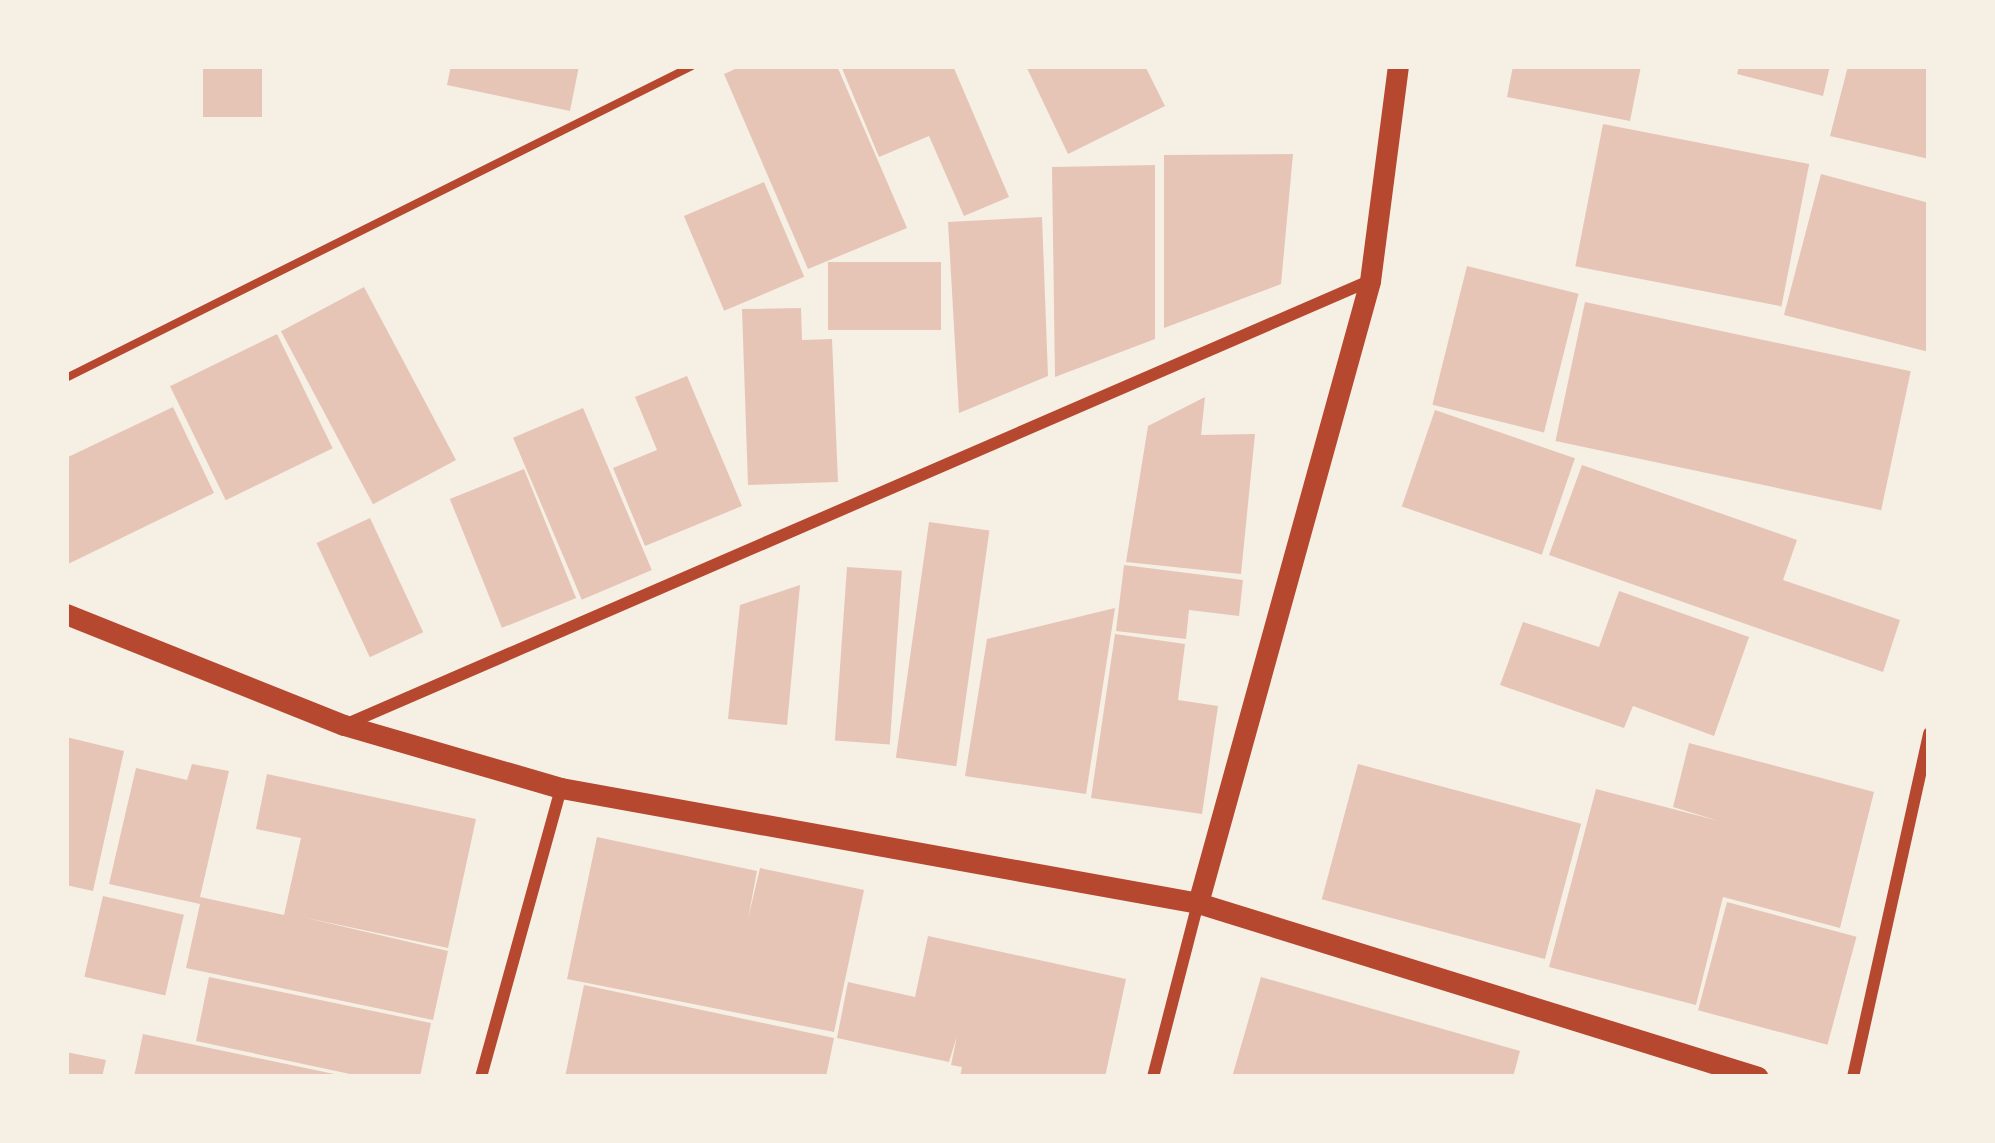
<!DOCTYPE html>
<html>
<head>
<meta charset="utf-8">
<style>
  body { margin:0 }
  #map { position:relative; width:1995px; height:1143px; overflow:hidden; background:#f6efe4; font-family:"PT Serif",serif }
  div>[style] { position:absolute }
  .building>* { inset:0; background:#e6c5b7; transform-origin:0 0 }
  .path>* { height:8px; margin:-4px; padding:0 4px; transform-origin:4px; border-radius:4px; background:#b5482f }
  .minor>* { height:12px; margin:-6px; padding:0 6px; transform-origin:6px; border-radius:6px; background:#b5482f }
  .tertiary>* { height:21px; margin:-10.5px; padding:0 10.5px; transform-origin:10.5px; border-radius:10.5px; background:#b5482f }
  span { translate:-50% -50%; white-space:nowrap; text-align:center; line-height:1.15; -webkit-text-stroke:12px #f6efe4; paint-order:stroke }
  .frame { position:absolute; inset:0; border:69px solid #f6efe4; pointer-events:none }
</style>
</head>
<body>
<div id="map">
  <div class="building">
    <div style="left:203px;top:66px;width:59px;height:51px"></div>
    <div style="clip-path:polygon(451px 66px,579px 66px,570px 111px,447px 85px)"></div>
    <div style="clip-path:polygon(742px 66px,837px 66px,907px 228px,808px 269px,724px 74px)"></div>
    <div style="clip-path:polygon(841px 66px,953px 66px,1009px 197px,964px 216px,929px 136px,879px 157px)"></div>
    <div style="clip-path:polygon(1026px 66px,1145px 66px,1165px 106px,1068px 154px)"></div>
    <div style="clip-path:polygon(1513px 66px,1641px 66px,1630px 121px,1507px 97px)"></div>
    <div style="clip-path:polygon(1739px 66px,1830px 66px,1823px 96px,1737px 74px)"></div>
    <div style="clip-path:polygon(1848px 66px,1929px 66px,1929px 159px,1830px 136px)"></div>
    <div style="left:1603px;top:124px;width:210px;height:145px;rotate:11deg"></div>
    <div style="clip-path:polygon(1293px 154px,1281px 284px,1164px 328px,1164px 155px)"></div>
    <div style="clip-path:polygon(1155px 165px,1155px 339px,1055px 377px,1052px 167px)"></div>
    <div style="clip-path:polygon(1821px 174px,1929px 203px,1929px 352px,1784px 315px)"></div>
    <div style="left:764px;top:182px;width:103px;height:87px;rotate:67deg"></div>
    <div style="clip-path:polygon(1042px 217px,1048px 376px,959px 413px,948px 222px)"></div>
    <div style="left:941px;top:262px;width:68px;height:113px;rotate:90deg"></div>
    <div style="left:1467px;top:266px;width:115px;height:143px;rotate:14deg"></div>
    <div style="left:364px;top:287px;width:196px;height:94px;rotate:62deg"></div>
    <div style="left:1585px;top:302px;width:333px;height:142px;rotate:12deg"></div>
    <div style="clip-path:polygon(801px 308px,802px 340px,832px 339px,838px 482px,748px 485px,742px 309px)"></div>
    <div style="left:277px;top:334px;width:127px;height:119px;rotate:64deg"></div>
    <div style="clip-path:polygon(687px 376px,742px 506px,645px 546px,613px 468px,657px 450px,635px 397px)"></div>
    <div style="clip-path:polygon(1205px 397px,1201px 435px,1255px 434px,1241px 574px,1126px 562px,1148px 426px)"></div>
    <div style="clip-path:polygon(173px 407px,214px 493px,66px 565px,66px 458px)"></div>
    <div style="left:583px;top:408px;width:176px;height:76px;rotate:67deg"></div>
    <div style="left:1435px;top:410px;width:148px;height:102px;rotate:19deg"></div>
    <div style="clip-path:polygon(1582px 465px,1797px 540px,1783px 580px,1900px 620px,1883px 672px,1549px 555px)"></div>
    <div style="left:524px;top:469px;width:139px;height:80px;rotate:68deg"></div>
    <div style="left:370px;top:518px;width:126px;height:59px;rotate:65deg"></div>
    <div style="left:929px;top:522px;width:61px;height:238px;rotate:8deg"></div>
    <div style="clip-path:polygon(1124px 565px,1243px 580px,1239px 616px,1189px 610px,1186px 639px,1116px 631px)"></div>
    <div style="left:847px;top:567px;width:55px;height:174px;rotate:4deg"></div>
    <div style="clip-path:polygon(800px 585px,787px 725px,728px 719px,740px 605px)"></div>
    <div style="clip-path:polygon(1619px 591px,1749px 637px,1714px 736px,1633px 706px,1624px 728px,1500px 685px,1523px 622px,1599px 647px)"></div>
    <div style="clip-path:polygon(1115px 608px,1086px 794px,965px 776px,987px 639px)"></div>
    <div style="clip-path:polygon(1115px 634px,1185px 644px,1178px 700px,1218px 706px,1202px 814px,1091px 798px)"></div>
    <div style="clip-path:polygon(66px 737px,124px 751px,93px 891px,66px 885px)"></div>
    <div style="clip-path:polygon(1689px 743px,1874px 792px,1840px 928px,1723px 897px,1696px 1005px,1549px 967px,1596px 789px,1719px 821px,1673px 807px)"></div>
    <div style="clip-path:polygon(192px 764px,229px 771px,200px 897px,284px 915px,301px 838px,256px 829px,267px 774px,476px 819px,448px 948px,302px 917px,448px 951px,433px 1020px,186px 968px,200px 904px,109px 884px,136px 768px,187px 780px)"></div>
    <div style="left:1358px;top:764px;width:231px;height:140px;rotate:15deg"></div>
    <div style="clip-path:polygon(597px 837px,757px 871px,748px 919px,760px 868px,864px 890px,834px 1032px,567px 979px)"></div>
    <div style="left:103px;top:896px;width:83px;height:83px;rotate:13deg"></div>
    <div style="left:1727px;top:902px;width:134px;height:112px;rotate:15deg"></div>
    <div style="clip-path:polygon(928px 936px,1126px 979px,1105px 1077px,960px 1077px,962px 1067px,951px 1065px,957px 1036px,949px 1062px,837px 1038px,848px 982px,915px 997px)"></div>
    <div style="clip-path:polygon(209px 977px,431px 1023px,420px 1077px,364px 1077px,196px 1041px)"></div>
    <div style="clip-path:polygon(1261px 977px,1520px 1051px,1513px 1077px,1232px 1077px)"></div>
    <div style="clip-path:polygon(584px 985px,834px 1038px,826px 1077px,565px 1077px)"></div>
    <div style="clip-path:polygon(143px 1034px,339px 1075px,339px 1077px,134px 1077px)"></div>
    <div style="clip-path:polygon(66px 1052px,106px 1060px,102px 1077px,66px 1077px)"></div>
  </div>
  <div class="path">
    <div style="left:66px;top:378px;width:699px;rotate:-26.49deg"></div>
  </div>
  <div class="minor">
    <div style="left:347px;top:724px;width:1114px;rotate:-23.43deg"></div>
    <div style="left:481px;top:1077px;width:300px;rotate:-74.5deg"></div>
    <div style="left:1153px;top:1077px;width:180px;rotate:-75.5deg"></div>
    <div style="left:1853px;top:1077px;width:352px;rotate:-77.5deg"></div>
  </div>
  <div class="tertiary">
    <div style="left:66px;top:614px;width:299px;rotate:21.8deg"></div>
    <div style="left:344px;top:725px;width:226px;rotate:16.2deg"></div>
    <div style="left:561px;top:788px;width:647px;rotate:10.23deg"></div>
    <div style="left:1198px;top:903px;width:586px;rotate:17.26deg"></div>
    <div style="left:1198px;top:903px;width:645px;rotate:-74.54deg"></div>
    <div style="left:1370px;top:281px;width:217px;rotate:-82.6deg"></div>
  </div>
  <div class="frame"></div>
</div>
</body>
</html>
